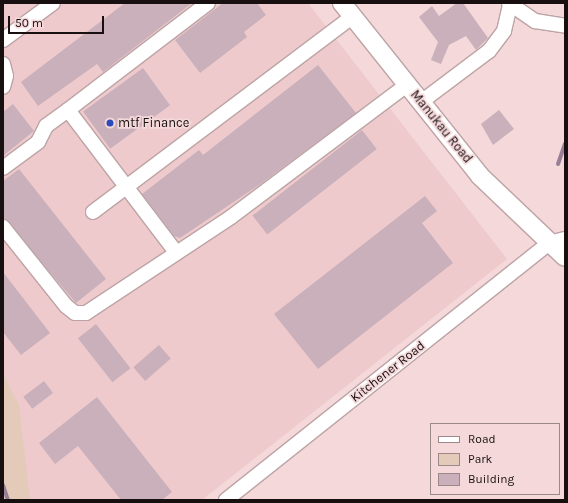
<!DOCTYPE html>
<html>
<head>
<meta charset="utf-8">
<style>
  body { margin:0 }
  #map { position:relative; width:568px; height:503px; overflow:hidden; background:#f4d8da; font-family:Karla,sans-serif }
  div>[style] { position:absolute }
  .built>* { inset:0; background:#efcacd }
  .green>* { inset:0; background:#e3cab9 }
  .stream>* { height:4px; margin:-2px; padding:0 2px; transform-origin:2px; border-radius:2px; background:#987f95 }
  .building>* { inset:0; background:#c9b0ba; transform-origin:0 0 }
  .roads { filter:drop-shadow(1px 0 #bda3a5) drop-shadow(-1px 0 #bda3a5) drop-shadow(0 1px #bda3a5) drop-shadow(0 -1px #bda3a5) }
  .minor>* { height:14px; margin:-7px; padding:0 7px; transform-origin:7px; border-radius:7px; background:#fff }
  .major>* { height:18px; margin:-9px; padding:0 9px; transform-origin:9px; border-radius:9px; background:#fff }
  .dots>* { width:11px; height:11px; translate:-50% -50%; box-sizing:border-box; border:2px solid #f4d8da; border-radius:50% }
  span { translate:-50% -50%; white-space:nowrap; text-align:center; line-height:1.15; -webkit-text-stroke:3.5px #f4d8da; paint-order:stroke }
  .poi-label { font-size:13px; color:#180f10 }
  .left { translate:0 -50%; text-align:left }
  .street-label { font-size:13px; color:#180f10 }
  .frame { position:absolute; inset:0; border:4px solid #180f10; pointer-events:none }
  .legend { position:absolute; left:430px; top:423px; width:130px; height:72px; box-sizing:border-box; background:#f4d8da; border:1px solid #9c8889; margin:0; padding:5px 7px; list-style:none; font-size:12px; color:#180f10 }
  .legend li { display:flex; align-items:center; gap:8px; height:20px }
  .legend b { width:20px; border:1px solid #9c8889 }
  .scale { position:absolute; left:8px; top:16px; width:96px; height:18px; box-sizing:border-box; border:2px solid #180f10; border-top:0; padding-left:5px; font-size:12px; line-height:14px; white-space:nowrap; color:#180f10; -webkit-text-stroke:3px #f4d8da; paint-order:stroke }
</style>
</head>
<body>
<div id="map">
  <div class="built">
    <div style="clip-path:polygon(3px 3px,308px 3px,507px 259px,202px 500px,3px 500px)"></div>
  </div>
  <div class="green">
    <div style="clip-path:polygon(3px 374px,19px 405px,30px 500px,3px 500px)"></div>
  </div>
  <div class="stream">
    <div style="left:558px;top:164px;width:21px;rotate:-71deg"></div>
    <div style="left:3px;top:485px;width:16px;rotate:72deg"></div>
  </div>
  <div class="building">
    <div style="clip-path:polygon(125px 3px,192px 3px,103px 72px,97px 64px,38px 106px,21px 82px)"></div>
    <div style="clip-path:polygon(223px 3px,257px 3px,266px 15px,244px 32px,247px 37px,200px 73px,175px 40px)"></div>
    <div style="clip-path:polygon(457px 3px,463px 3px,488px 38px,476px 50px,466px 36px,449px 45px,441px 64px,431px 60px,438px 42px,419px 17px,432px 6px,439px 16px)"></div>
    <div style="clip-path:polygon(318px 65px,356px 113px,259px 185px,180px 238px,174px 236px,142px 194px,199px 150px,203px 155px)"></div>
    <div style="left:143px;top:68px;width:46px;height:74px;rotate:54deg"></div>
    <div style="clip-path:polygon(13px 104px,34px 131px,3px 156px,3px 112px)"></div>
    <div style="clip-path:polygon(499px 110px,514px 129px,493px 145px,481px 124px)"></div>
    <div style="left:362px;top:130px;width:24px;height:139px;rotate:52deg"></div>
    <div style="clip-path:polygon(19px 169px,106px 279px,76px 303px,3px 217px,3px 181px)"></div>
    <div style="clip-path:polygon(425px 196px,437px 211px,422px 223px,453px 263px,318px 369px,274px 314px)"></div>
    <div style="clip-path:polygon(3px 272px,50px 333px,21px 355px,3px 332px)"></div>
    <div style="left:96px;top:324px;width:56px;height:23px;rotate:52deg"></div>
    <div style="left:159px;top:345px;width:18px;height:34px;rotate:49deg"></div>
    <div style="left:44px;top:381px;width:15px;height:26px;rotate:53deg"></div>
    <div style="clip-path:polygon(97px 397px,172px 492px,162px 500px,121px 500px,78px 446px,55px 464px,39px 443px)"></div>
  </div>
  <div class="roads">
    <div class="minor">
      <div style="left:509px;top:3px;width:32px;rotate:35deg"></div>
      <div style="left:535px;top:21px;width:30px;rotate:9deg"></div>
      <div style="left:3px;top:40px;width:62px;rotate:-36.5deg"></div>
      <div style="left:3px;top:64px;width:12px;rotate:76deg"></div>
      <div style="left:6px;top:76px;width:11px;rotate:105deg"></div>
      <div style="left:421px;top:102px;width:85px;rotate:-36.9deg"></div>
      <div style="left:489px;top:51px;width:25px;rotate:-53deg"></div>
      <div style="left:504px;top:31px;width:27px;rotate:-77deg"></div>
      <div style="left:3px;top:168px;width:44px;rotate:-36.6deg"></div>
      <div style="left:38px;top:142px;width:18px;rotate:-63deg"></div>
      <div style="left:46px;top:126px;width:27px;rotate:-36deg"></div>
      <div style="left:93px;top:212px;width:326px;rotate:-37deg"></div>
      <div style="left:3px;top:227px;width:101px;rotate:51.4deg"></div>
      <div style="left:66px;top:306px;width:11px;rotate:38deg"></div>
      <div style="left:75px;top:313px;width:11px"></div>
      <div style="left:86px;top:313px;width:174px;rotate:-33.5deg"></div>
      <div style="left:231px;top:217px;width:220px;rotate:-36.9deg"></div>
      <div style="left:175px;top:251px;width:177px;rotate:-127.2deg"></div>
      <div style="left:68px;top:110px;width:176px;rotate:-37.4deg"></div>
      <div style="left:226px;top:500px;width:413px;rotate:-38.5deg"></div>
      <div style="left:549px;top:243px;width:16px;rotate:-14deg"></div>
    </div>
    <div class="major">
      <div style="left:342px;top:3px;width:221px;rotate:51.4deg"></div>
      <div style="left:480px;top:176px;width:117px;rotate:43.6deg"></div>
    </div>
  </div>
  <div class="dots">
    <div style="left:110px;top:123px;background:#2c4aba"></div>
  </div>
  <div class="poi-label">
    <span class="left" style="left:118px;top:123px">mtf Finance</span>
  </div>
  <div class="street-label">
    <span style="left:441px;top:127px;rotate:51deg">Manukau Road</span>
    <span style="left:388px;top:372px;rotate:-38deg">Kitchener Road</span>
  </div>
  <div class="frame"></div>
  <ul class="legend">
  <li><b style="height:5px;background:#fff"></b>Road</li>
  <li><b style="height:11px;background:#e3cab9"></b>Park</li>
  <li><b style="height:11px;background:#c9b0ba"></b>Building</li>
  </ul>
  <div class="scale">50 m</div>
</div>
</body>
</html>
